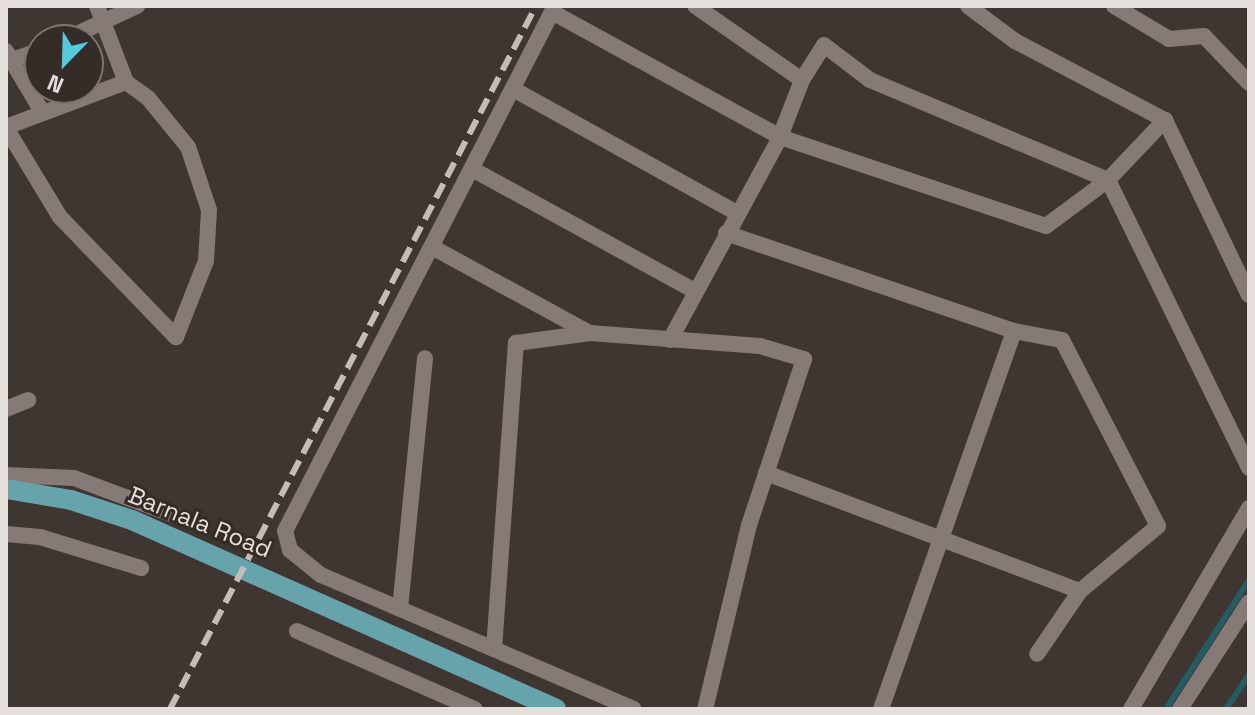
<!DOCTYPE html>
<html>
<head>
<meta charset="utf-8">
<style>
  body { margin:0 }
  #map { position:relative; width:1255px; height:715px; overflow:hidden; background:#3f3531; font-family:"Space Grotesk",sans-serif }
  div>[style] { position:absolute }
  .stream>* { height:6px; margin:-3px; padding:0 3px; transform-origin:3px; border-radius:3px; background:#225c64 }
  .street>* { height:16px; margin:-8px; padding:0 8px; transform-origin:8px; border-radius:8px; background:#857a75 }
  .primary>* { height:20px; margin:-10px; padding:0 10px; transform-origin:10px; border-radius:10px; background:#66a3aa }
  .rail>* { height:6px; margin-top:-3px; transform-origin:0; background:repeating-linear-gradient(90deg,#c3bcb9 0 16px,transparent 0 24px) }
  span { translate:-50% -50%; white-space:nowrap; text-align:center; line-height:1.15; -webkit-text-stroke:6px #352b27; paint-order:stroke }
  .street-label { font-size:24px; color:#e5dfdc }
  .frame { position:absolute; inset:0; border:8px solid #e5dfdc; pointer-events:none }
  .north { position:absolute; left:24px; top:24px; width:80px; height:80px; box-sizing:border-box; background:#352b27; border:2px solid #7b736f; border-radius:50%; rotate:203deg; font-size:22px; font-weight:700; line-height:32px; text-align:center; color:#e5dfdc }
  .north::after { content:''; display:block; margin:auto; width:28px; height:36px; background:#53cadc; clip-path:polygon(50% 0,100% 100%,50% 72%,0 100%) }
</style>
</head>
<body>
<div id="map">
  <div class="stream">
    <div style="left:1166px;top:709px;width:153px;rotate:-57.2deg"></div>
    <div style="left:1226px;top:709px;width:41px;rotate:-55.9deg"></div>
  </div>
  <div class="street">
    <div style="left:555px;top:6px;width:590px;rotate:117.22deg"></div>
    <div style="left:285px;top:531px;width:20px;rotate:75deg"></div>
    <div style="left:290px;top:550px;width:40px;rotate:39deg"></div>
    <div style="left:321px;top:575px;width:340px;rotate:23.2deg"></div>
    <div style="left:968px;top:6px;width:59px;rotate:36.7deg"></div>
    <div style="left:1015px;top:41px;width:170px;rotate:27.8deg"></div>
    <div style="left:1165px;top:120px;width:194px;rotate:64.4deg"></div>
    <div style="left:1114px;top:6px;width:64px;rotate:31deg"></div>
    <div style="left:1169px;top:39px;width:35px;rotate:-5deg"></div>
    <div style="left:1204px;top:36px;width:65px;rotate:46.2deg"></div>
    <div style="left:552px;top:12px;width:260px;rotate:28.7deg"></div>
    <div style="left:780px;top:137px;width:280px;rotate:18.5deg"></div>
    <div style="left:1046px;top:226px;width:77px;rotate:-36.6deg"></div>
    <div style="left:1108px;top:180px;width:83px;rotate:-46.5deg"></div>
    <div style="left:64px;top:40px;width:81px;rotate:-25deg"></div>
    <div style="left:6px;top:51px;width:69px;rotate:59.3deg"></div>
    <div style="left:6px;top:62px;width:36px;rotate:-19deg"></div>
    <div style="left:802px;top:80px;width:41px;rotate:-57.8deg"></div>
    <div style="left:824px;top:45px;width:58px;rotate:37.3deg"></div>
    <div style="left:870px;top:80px;width:258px;rotate:22.8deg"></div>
    <div style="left:1108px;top:180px;width:321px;rotate:63.9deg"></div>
    <div style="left:513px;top:89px;width:256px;rotate:29deg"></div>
    <div style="left:6px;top:127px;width:128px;rotate:-20.6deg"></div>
    <div style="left:6px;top:128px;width:104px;rotate:58.8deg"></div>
    <div style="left:60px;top:217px;width:167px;rotate:46deg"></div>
    <div style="left:176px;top:337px;width:82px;rotate:-68.5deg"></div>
    <div style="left:206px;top:261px;width:51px;rotate:-86.6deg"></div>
    <div style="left:209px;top:210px;width:66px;rotate:-108.4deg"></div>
    <div style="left:188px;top:147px;width:63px;rotate:-129.2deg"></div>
    <div style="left:148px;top:98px;width:27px;rotate:-144deg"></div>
    <div style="left:126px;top:82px;width:81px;rotate:-110.9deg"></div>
    <div style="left:472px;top:169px;width:252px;rotate:28.7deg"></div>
    <div style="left:726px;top:233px;width:304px;rotate:18.8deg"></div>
    <div style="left:1014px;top:331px;width:49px;rotate:10.6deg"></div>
    <div style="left:1062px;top:340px;width:209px;rotate:62.7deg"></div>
    <div style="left:1158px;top:526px;width:102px;rotate:140.2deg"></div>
    <div style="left:1080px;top:591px;width:76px;rotate:124.3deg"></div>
    <div style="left:432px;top:247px;width:180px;rotate:28.6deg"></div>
    <div style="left:670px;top:340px;width:231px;rotate:-61.5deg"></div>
    <div style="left:780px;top:137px;width:61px;rotate:-68.9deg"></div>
    <div style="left:802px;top:80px;width:130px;rotate:-145.3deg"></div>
    <div style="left:6px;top:409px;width:24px;rotate:-22deg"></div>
    <div style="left:766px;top:473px;width:335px;rotate:20.6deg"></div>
    <div style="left:6px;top:475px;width:68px;rotate:2.5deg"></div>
    <div style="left:74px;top:478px;width:109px;rotate:20.4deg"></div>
    <div style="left:6px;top:534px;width:34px;rotate:5deg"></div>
    <div style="left:40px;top:537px;width:106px;rotate:17.1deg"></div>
    <div style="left:400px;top:609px;width:252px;rotate:-84.3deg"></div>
    <div style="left:297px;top:631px;width:194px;rotate:23.7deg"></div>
    <div style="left:494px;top:649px;width:307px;rotate:-85.9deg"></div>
    <div style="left:516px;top:343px;width:75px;rotate:-7.7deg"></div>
    <div style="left:590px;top:333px;width:170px;rotate:4.4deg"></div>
    <div style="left:760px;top:346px;width:46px;rotate:16.5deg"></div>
    <div style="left:804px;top:359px;width:175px;rotate:108.3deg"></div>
    <div style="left:749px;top:525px;width:189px;rotate:103.4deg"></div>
    <div style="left:881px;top:709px;width:401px;rotate:-70.6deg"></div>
    <div style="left:1131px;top:709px;width:233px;rotate:-59.6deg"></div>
    <div style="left:1180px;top:709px;width:127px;rotate:-57.2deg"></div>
  </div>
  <div class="primary">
    <div style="left:6px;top:489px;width:66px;rotate:9.6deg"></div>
    <div style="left:71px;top:500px;width:64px;rotate:18.2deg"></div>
    <div style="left:132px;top:520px;width:464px;rotate:24deg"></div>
  </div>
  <div class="rail">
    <div style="left:170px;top:709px;width:793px;rotate:-62.5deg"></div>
  </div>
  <div class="street-label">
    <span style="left:200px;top:522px;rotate:22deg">Barnala Road</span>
  </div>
  <div class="frame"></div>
  <div class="north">N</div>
</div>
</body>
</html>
